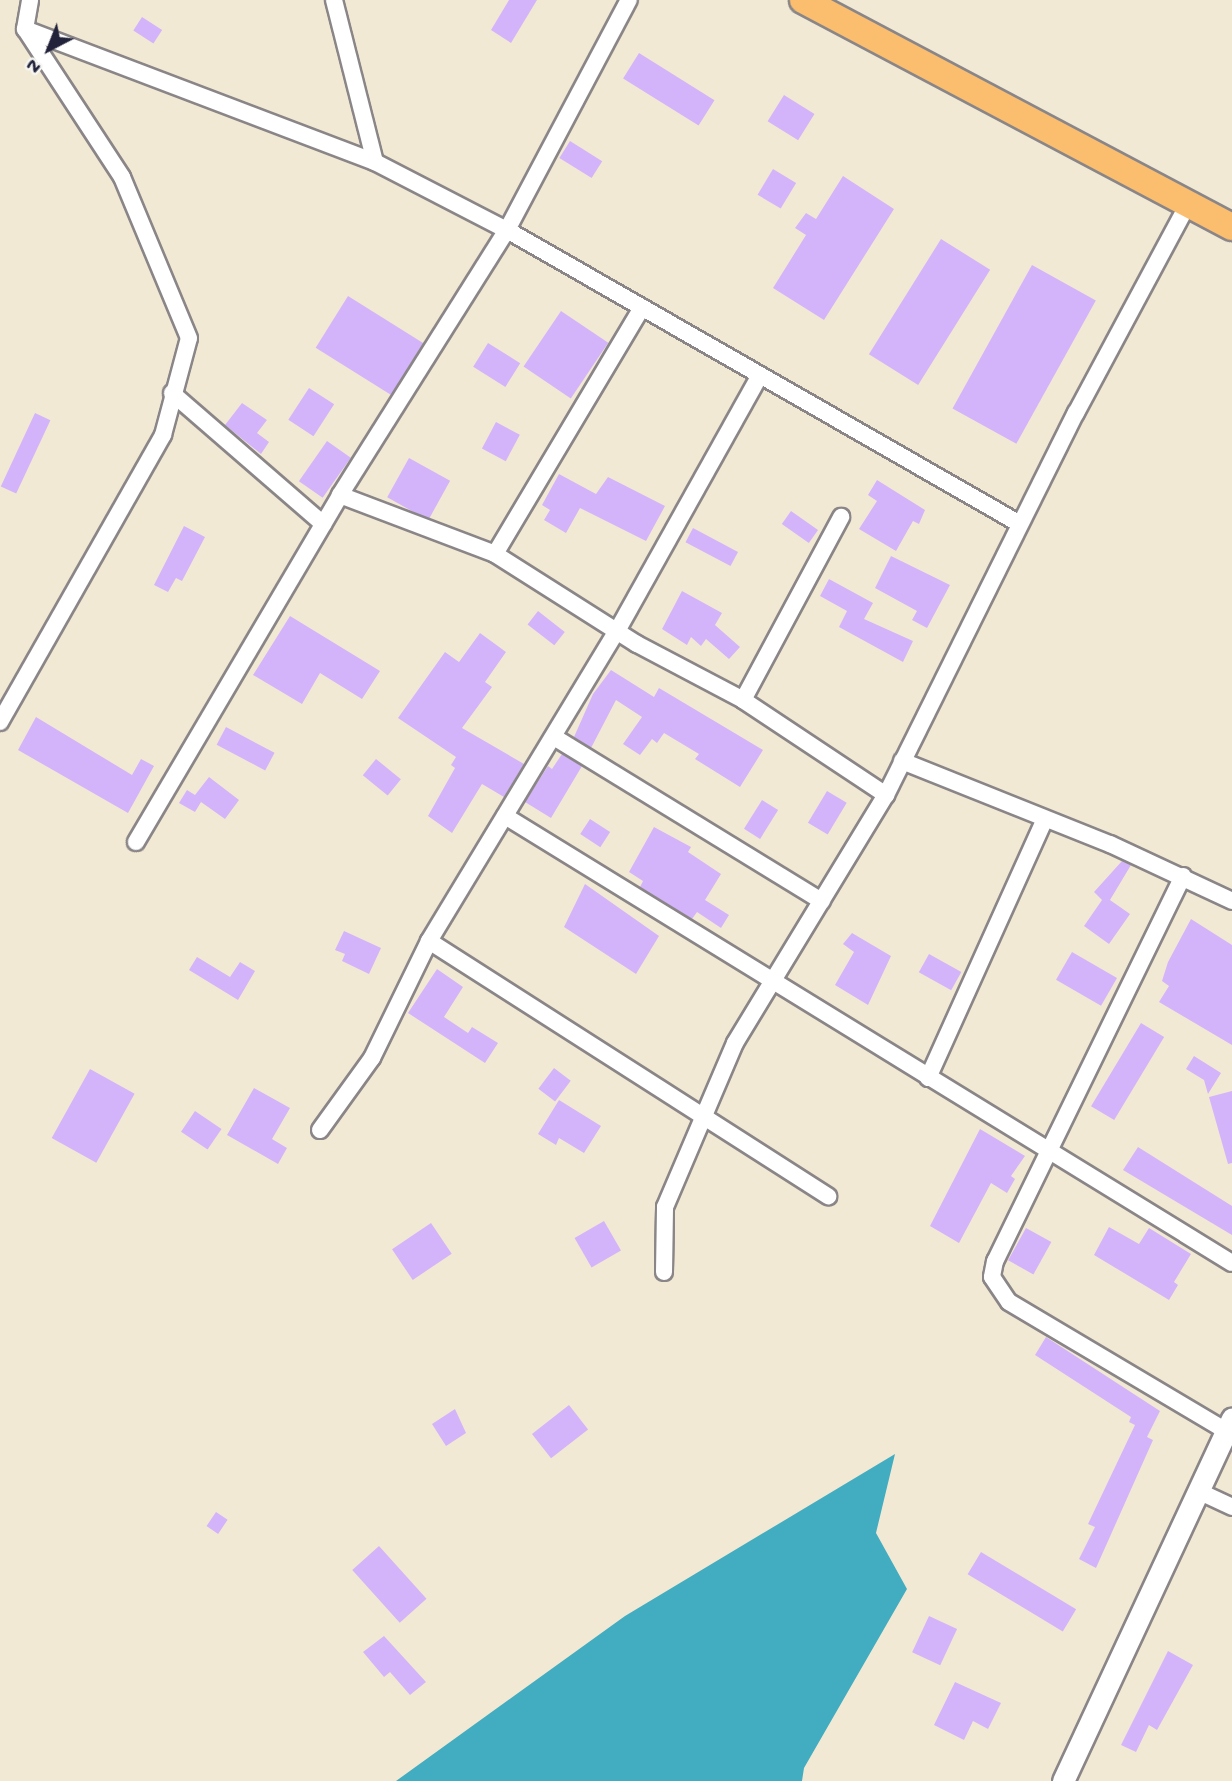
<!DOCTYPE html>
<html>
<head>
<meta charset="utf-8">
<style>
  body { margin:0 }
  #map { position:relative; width:1232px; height:1781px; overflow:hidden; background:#f2e9d5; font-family:"Gochi Hand",sans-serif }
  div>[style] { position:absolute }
  .water>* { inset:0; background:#42adc1 }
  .building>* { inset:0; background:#d3b4fa; transform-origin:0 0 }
  .roads { filter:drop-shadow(2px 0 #8a8688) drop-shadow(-2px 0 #8a8688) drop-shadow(0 2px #8a8688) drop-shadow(0 -2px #8a8688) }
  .minor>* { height:16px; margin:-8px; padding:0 8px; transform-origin:8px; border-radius:8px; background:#fff }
  .tertiary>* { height:21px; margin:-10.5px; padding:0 10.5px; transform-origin:10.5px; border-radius:10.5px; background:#fff }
  .primary>* { height:26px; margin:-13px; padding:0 13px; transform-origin:13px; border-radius:13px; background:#fbbe6e }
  span { translate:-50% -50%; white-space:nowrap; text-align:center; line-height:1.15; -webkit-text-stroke:6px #f6f6f2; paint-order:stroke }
  .north { position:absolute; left:14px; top:14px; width:70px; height:70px; -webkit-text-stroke:5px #f6f6f2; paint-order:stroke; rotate:222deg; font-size:19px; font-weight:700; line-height:28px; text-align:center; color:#22223b }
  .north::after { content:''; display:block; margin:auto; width:24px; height:32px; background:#22223b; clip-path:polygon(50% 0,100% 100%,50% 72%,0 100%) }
</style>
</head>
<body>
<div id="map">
  <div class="water">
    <div style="clip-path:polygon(895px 1454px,876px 1533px,907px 1589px,804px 1768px,802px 1781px,396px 1781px,625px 1616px)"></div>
  </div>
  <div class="building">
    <div style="clip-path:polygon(509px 0,537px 0,511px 43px,491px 30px)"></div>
    <div style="left:142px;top:17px;width:24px;height:16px;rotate:33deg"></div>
    <div style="left:639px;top:53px;width:89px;height:30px;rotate:32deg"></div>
    <div style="left:784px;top:95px;width:36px;height:31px;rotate:32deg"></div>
    <div style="left:570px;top:141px;width:38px;height:20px;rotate:32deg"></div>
    <div style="left:773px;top:169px;width:27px;height:30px;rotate:31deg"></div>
    <div style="clip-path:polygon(843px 176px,894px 209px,824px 320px,773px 288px,806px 235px,795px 228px,806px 213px,816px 219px)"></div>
    <div style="left:941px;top:239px;width:58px;height:136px;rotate:32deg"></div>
    <div style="left:1032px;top:265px;width:73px;height:164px;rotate:29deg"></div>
    <div style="left:348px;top:296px;width:89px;height:61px;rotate:32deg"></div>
    <div style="left:561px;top:311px;width:57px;height:67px;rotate:34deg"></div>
    <div style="left:488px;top:343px;width:38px;height:28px;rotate:32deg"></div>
    <div style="left:309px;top:388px;width:30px;height:38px;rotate:33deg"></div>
    <div style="clip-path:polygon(242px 403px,267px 420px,257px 433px,269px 442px,261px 454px,225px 425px)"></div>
    <div style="left:35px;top:413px;width:17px;height:81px;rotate:25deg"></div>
    <div style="left:496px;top:422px;width:27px;height:30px;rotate:28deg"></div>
    <div style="left:327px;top:441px;width:29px;height:49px;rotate:35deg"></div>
    <div style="left:409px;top:458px;width:47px;height:45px;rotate:29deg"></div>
    <div style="clip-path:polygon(559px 474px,596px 494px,608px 477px,665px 506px,646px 541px,580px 508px,566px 533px,544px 520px,550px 510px,542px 505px)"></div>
    <div style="clip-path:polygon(877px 480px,925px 510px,919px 524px,913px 521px,896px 551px,859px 529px,877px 501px,868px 495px)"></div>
    <div style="left:791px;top:511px;width:33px;height:16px;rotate:35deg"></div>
    <div style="clip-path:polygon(184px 526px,205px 537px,182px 581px,176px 578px,168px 592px,154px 585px)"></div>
    <div style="left:693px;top:528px;width:51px;height:16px;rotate:28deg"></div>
    <div style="clip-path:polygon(891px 556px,950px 585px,927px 628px,912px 620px,917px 611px,875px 588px)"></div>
    <div style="clip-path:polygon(829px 579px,873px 603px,864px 619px,913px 641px,903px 662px,839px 627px,847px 611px,820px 596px)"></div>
    <div style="clip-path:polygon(682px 591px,722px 613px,715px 625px,740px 647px,729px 659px,706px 639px,701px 646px,691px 637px,687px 645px,662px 629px)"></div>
    <div style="left:538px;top:611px;width:34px;height:17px;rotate:38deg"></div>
    <div style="clip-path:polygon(290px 616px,380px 671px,362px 699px,320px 673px,302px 704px,253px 675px)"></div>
    <div style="clip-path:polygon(480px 633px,506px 652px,485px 682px,492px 687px,462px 728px,524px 764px,504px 797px,482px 784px,452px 833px,428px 816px,455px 768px,451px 765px,456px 757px,398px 718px,445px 652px,459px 662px)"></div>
    <div style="clip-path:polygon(611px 670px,654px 697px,659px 688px,763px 750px,740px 787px,695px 759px,699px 754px,664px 733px,657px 743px,652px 739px,640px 755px,623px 744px,642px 717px,616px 700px,591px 748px,574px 737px,593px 694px)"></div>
    <div style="clip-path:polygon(36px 717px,132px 775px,141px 759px,154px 766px,128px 813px,18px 750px)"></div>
    <div style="left:226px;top:727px;width:55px;height:20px;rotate:28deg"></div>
    <div style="clip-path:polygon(562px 754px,582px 766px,551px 818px,525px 802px,548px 766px,552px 769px)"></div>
    <div style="left:376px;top:759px;width:32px;height:21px;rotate:39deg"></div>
    <div style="clip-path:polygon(209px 777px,239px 800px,225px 819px,201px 802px,195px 812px,179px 803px,187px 790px,195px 795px)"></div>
    <div style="left:827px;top:791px;width:23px;height:37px;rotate:31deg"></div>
    <div style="left:762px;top:800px;width:19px;height:34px;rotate:32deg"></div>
    <div style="left:590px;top:819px;width:24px;height:18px;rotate:33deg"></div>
    <div style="clip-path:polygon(654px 827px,691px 847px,688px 852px,721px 874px,705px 900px,729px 915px,721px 928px,697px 912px,692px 919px,640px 887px,643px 881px,629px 872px)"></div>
    <div style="clip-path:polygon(1122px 861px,1131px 865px,1110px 900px,1130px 914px,1109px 944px,1084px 926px,1102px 900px,1094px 892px)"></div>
    <div style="clip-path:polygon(585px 884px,659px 936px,636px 974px,564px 927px)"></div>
    <div style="clip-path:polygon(1191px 919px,1232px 945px,1232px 1045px,1159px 1002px,1169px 986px,1162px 981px,1168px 962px)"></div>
    <div style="clip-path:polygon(344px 931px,381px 948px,369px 974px,342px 961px,345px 954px,335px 950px)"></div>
    <div style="clip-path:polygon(852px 933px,891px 956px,868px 1005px,835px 985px,854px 952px,843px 944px)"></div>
    <div style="left:1072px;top:952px;width:52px;height:32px;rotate:30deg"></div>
    <div style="left:929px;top:954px;width:37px;height:21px;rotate:29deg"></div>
    <div style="clip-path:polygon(197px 957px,230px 977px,240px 962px,255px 971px,238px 1000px,189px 970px)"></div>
    <div style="clip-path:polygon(437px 969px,463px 987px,444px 1017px,468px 1033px,472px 1027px,498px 1043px,485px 1063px,408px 1013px)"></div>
    <div style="left:1141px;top:1023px;width:27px;height:97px;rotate:31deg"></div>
    <div style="clip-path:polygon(1194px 1056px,1221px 1073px,1208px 1094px,1204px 1080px,1186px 1069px)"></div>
    <div style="left:554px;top:1068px;width:21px;height:26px;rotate:37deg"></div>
    <div style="left:90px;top:1069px;width:51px;height:79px;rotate:29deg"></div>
    <div style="clip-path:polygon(254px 1088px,290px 1108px,272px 1139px,287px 1148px,278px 1164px,227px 1135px)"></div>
    <div style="clip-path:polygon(1232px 1091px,1232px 1163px,1228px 1164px,1209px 1097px)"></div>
    <div style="clip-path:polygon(559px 1100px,601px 1126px,584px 1153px,559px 1138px,556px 1145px,538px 1134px)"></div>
    <div style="left:195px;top:1111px;width:32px;height:25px;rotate:34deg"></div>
    <div style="clip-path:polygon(980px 1129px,1025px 1156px,1011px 1176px,1015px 1179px,1007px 1193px,991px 1183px,959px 1243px,930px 1226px)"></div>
    <div style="clip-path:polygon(1138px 1147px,1232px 1206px,1232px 1235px,1123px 1170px)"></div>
    <div style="left:604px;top:1221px;width:34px;height:34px;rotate:60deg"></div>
    <div style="left:431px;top:1223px;width:37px;height:47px;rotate:56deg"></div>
    <div style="clip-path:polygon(1109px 1227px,1139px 1244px,1149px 1228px,1191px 1254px,1174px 1282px,1178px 1285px,1169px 1300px,1094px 1255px)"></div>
    <div style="left:1026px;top:1228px;width:29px;height:37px;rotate:29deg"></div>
    <div style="clip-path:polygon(1046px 1337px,1160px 1411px,1147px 1437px,1153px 1440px,1096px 1568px,1079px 1559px,1095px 1527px,1088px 1524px,1135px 1425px,1129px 1422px,1131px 1417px,1035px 1355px)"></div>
    <div style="left:569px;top:1405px;width:31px;height:47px;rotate:52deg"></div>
    <div style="clip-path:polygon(455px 1409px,466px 1433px,446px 1446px,432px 1424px)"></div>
    <div style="left:216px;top:1512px;width:14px;height:17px;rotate:34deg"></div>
    <div style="left:379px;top:1546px;width:71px;height:36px;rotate:48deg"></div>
    <div style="left:981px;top:1552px;width:111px;height:26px;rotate:31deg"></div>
    <div style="left:929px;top:1616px;width:31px;height:40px;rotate:25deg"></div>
    <div style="clip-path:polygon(384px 1636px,426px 1682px,410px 1695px,390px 1672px,384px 1677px,363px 1652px)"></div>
    <div style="clip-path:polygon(1168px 1651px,1193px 1665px,1157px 1730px,1149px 1725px,1136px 1752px,1121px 1745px)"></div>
    <div style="clip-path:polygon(955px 1682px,1001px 1703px,988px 1729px,973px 1721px,964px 1740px,934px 1725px)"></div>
  </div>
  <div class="roads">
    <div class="minor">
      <div style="left:334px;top:0;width:167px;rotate:75.8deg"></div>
      <div style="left:375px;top:162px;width:148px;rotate:27.3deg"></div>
      <div style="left:507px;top:230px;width:591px;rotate:29.82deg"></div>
      <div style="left:25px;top:29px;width:374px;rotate:20.8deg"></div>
      <div style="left:172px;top:393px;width:200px;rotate:40.9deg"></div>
      <div style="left:340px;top:495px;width:166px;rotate:20.8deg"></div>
      <div style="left:495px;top:554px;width:168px;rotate:32.4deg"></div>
      <div style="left:637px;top:644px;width:120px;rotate:27.8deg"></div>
      <div style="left:743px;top:700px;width:172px;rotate:33.6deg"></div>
      <div style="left:495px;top:554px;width:287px;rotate:-59.2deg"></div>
      <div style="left:743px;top:700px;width:208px;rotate:-61.8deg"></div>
      <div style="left:0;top:722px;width:330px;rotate:-60.4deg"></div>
      <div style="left:163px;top:435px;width:100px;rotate:-75deg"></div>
      <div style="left:189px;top:338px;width:174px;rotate:-112.6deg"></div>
      <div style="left:122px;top:177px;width:177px;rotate:-123.2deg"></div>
      <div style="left:25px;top:29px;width:29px;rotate:-80deg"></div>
      <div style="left:554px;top:737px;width:314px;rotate:31.5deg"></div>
      <div style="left:902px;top:761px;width:224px;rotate:21.8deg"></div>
      <div style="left:1110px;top:844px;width:135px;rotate:25deg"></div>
      <div style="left:505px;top:816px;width:853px;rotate:31.59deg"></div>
      <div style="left:136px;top:842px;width:403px;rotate:-59.5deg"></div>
      <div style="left:340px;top:495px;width:313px;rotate:-57.8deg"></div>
      <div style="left:507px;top:230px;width:260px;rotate:-62.1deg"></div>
      <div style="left:1183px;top:876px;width:428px;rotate:116deg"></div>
      <div style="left:995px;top:1261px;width:16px;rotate:101deg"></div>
      <div style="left:992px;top:1277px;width:30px;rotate:56deg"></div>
      <div style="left:1009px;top:1302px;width:252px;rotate:30.7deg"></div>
      <div style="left:429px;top:941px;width:474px;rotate:32.6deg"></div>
      <div style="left:928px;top:1078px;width:284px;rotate:-65.7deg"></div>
      <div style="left:320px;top:1130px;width:89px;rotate:-54.2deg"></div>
      <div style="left:372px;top:1058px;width:130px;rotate:-64deg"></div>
      <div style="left:429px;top:941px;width:363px;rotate:-58.8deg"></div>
      <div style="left:617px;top:631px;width:293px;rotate:-60.8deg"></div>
      <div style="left:664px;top:1272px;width:65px;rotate:-89.1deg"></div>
      <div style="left:665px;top:1207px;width:178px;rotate:-66.9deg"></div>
      <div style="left:735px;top:1043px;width:290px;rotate:-58.7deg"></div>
      <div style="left:886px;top:795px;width:427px;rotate:-63.6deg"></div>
      <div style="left:1076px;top:413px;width:237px;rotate:-61.8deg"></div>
      <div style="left:1198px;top:1491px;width:38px;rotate:25deg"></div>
    </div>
    <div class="tertiary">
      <div style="left:1063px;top:1781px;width:400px;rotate:-65deg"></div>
    </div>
    <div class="primary">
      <div style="left:803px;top:0;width:485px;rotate:27.9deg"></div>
    </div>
  </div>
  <div class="north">N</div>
</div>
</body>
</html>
